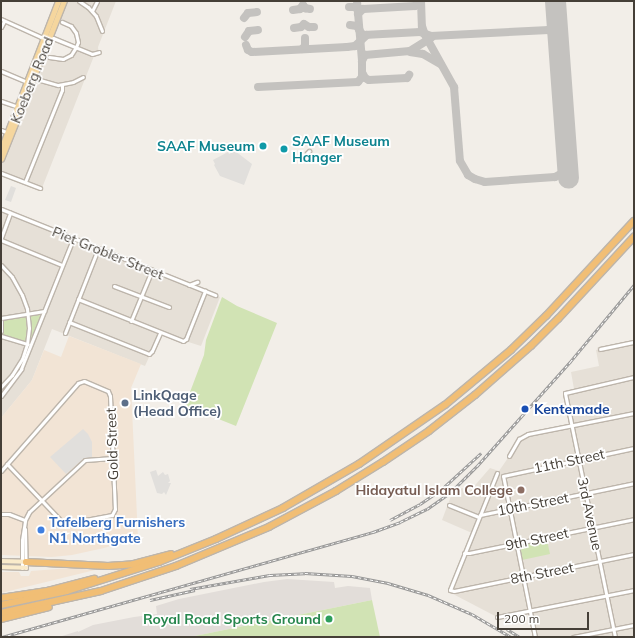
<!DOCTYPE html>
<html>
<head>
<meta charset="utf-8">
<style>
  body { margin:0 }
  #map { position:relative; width:635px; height:638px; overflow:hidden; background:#f2eee8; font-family:Mulish,sans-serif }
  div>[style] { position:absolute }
  .residential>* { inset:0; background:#e6e0d7 }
  .commercial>* { inset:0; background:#f2e4d5 }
  .industrial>* { inset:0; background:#e2ddd9 }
  .green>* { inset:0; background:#d1e3b4 }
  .parking>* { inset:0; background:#e1dfdc }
  .taxiway>* { height:8px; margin:-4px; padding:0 4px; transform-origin:4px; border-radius:4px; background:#c4c2bf }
  .runway>* { height:21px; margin:-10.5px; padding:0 10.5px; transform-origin:10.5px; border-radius:10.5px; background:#c4c2bf }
  .roads { filter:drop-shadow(1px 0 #bdb5ab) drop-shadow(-1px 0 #bdb5ab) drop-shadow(0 1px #bdb5ab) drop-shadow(0 -1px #bdb5ab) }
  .street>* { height:3px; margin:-1.5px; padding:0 1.5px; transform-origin:1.5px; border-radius:1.5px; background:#fff }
  .secondary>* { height:4px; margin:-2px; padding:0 2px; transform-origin:2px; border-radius:2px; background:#faebcb }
  .primary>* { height:4.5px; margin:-2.25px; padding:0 2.25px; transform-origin:2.25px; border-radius:2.25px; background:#f5d69e }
  .highway>* { height:5.5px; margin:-2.75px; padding:0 2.75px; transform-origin:2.75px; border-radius:2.75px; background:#f1be75 }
  .rail>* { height:2.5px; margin-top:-1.25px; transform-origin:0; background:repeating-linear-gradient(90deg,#fff 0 3px,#969696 0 6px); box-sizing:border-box; border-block:1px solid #969696 }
  .dots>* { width:11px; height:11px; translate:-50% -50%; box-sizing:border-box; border:2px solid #fff; border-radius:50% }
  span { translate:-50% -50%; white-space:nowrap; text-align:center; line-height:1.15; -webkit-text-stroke:3.5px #fff; paint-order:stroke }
  .street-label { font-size:14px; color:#453f37 }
  .culture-label { font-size:14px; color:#0d838f; font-weight:700 }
  .left { translate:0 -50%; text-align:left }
  .right { translate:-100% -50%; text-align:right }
  .service-label { font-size:14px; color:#4e5e75; font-weight:700 }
  .transit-label { font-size:14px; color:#164399; font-weight:700 }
  .education-label { font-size:14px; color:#785e54; font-weight:700 }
  .shop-label { font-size:14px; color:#366cbe; font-weight:700 }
  .leisure-label { font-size:14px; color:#27864d; font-weight:700 }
  .frame { position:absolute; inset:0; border:2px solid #453f37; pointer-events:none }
  .scale { position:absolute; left:497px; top:612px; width:92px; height:18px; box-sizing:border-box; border:2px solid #453f37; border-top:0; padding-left:5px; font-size:12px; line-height:14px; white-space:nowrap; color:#453f37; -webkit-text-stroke:3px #fff; paint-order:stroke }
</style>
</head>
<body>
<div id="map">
  <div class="residential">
    <div style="clip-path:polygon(64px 1px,116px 1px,98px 47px,99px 55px,94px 56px,42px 188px,40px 188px,1px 173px,1px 159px,43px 55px,58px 59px,71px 55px,78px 42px,76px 33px,66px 23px,56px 20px)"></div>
    <div style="clip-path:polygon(1px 209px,220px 297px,201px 346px,160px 333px,145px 366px,52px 329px,32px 380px,1px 418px)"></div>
    <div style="clip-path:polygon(634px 342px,634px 637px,535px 637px,529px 611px,497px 617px,453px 594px,450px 590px,472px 533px,442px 520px,451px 496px,462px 488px,470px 491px,490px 468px,499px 471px,523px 436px,571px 425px,565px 393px,574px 389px,571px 372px,599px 366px,596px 350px)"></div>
  </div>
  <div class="commercial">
    <div style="clip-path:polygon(69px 336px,141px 364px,131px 388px,138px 538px,104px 548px,72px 555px,52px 557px,1px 555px,1px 418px,32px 380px,44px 350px,61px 357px)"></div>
    <div style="clip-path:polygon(70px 568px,95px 570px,1px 593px,1px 572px,19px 572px,21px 576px,29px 576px,31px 571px)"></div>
  </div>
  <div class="industrial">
    <div style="clip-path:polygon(287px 579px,334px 582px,335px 588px,348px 586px,370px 588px,372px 600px,190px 637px,59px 637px,78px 631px,78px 632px,93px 625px,134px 617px,157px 614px,156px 606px,179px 599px,264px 582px)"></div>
  </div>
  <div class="green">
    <div style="clip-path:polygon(222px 297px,237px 306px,277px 323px,236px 426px,186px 406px,187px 400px,204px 355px,206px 340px)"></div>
    <div style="clip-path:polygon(41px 312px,42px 313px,30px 341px,29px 315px)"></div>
    <div style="clip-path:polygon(26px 316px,27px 329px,26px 342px,3px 335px,3px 319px)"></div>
    <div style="clip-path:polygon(547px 540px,550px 554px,522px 560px,519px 548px,521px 545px)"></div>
    <div style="clip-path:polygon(372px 600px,380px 637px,190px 637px)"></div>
  </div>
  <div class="parking">
    <div style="clip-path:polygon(235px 151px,252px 164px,244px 185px,220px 176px,214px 165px,215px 164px,213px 160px,228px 152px,229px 154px)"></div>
    <div style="clip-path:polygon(11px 186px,16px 188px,11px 202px,5px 200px)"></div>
    <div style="clip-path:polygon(83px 429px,88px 434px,92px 442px,92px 457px,83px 459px,66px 474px,50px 457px)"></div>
    <div style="clip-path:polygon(156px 470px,158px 476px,163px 472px,165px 475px,168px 474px,170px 481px,168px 483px,171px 483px,166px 495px,164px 492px,162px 494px,157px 493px,150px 472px)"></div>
  </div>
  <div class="taxiway">
    <div style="left:357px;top:1px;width:60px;rotate:85.2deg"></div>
    <div style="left:421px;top:1px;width:29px;rotate:88deg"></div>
    <div style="left:349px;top:7px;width:7px"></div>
    <div style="left:356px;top:7px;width:4px;rotate:63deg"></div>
    <div style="left:293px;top:10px;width:7px;rotate:-8deg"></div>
    <div style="left:300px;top:9px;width:5px;rotate:-53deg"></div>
    <div style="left:303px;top:5px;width:4px;rotate:56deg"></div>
    <div style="left:305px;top:8px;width:5px;rotate:11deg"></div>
    <div style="left:358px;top:14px;width:7px;rotate:-45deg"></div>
    <div style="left:363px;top:9px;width:52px;rotate:-3.3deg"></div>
    <div style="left:415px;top:6px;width:7px;rotate:-45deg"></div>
    <div style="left:244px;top:18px;width:6px;rotate:-51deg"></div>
    <div style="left:248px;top:13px;width:9px;rotate:-6deg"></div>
    <div style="left:350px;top:25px;width:7px;rotate:8deg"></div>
    <div style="left:357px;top:26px;width:4px;rotate:56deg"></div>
    <div style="left:422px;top:26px;width:9px;rotate:72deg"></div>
    <div style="left:425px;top:35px;width:60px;rotate:60.9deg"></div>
    <div style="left:454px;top:87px;width:74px;rotate:85.4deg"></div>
    <div style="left:460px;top:161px;width:16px;rotate:60deg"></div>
    <div style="left:468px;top:175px;width:8px;rotate:30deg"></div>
    <div style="left:475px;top:179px;width:10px;rotate:17deg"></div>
    <div style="left:485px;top:182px;width:70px;rotate:-4.1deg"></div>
    <div style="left:555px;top:177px;width:10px;rotate:-29deg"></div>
    <div style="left:564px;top:172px;width:10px;rotate:-73deg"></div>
    <div style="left:294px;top:28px;width:7px;rotate:-8deg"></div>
    <div style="left:301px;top:27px;width:4px;rotate:-45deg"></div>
    <div style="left:304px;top:24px;width:6px;rotate:31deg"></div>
    <div style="left:309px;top:27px;width:5px"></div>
    <div style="left:359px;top:30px;width:4px;rotate:56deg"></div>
    <div style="left:361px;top:33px;width:4px;rotate:34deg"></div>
    <div style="left:364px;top:35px;width:56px;rotate:-3.1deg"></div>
    <div style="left:420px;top:32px;width:12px;rotate:20deg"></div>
    <div style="left:431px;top:36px;width:118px;rotate:-2.9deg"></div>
    <div style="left:549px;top:30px;width:7px;rotate:27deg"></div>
    <div style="left:555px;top:33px;width:9px;rotate:72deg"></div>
    <div style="left:548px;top:30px;width:7px;rotate:-27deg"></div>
    <div style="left:554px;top:27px;width:8px;rotate:-76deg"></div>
    <div style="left:245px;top:37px;width:7px;rotate:-56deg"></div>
    <div style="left:249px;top:31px;width:9px;rotate:-6deg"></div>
    <div style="left:246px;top:45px;width:5px;rotate:68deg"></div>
    <div style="left:248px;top:50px;width:4px;rotate:27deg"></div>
    <div style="left:252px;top:52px;width:95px;rotate:-3deg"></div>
    <div style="left:347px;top:47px;width:8px;rotate:-7deg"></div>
    <div style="left:355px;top:46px;width:16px;rotate:-43deg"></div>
    <div style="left:302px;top:49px;width:4px;rotate:-45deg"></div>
    <div style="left:305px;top:46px;width:8px;rotate:-90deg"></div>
    <div style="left:410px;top:52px;width:13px;rotate:9deg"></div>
    <div style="left:423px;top:54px;width:20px;rotate:30deg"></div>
    <div style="left:363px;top:74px;width:4px;rotate:63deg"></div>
    <div style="left:365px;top:78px;width:4px;rotate:27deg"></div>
    <div style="left:369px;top:80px;width:38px;rotate:-3deg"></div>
    <div style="left:407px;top:78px;width:4px;rotate:-56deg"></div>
    <div style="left:258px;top:87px;width:100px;rotate:-2.9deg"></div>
    <div style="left:358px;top:82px;width:6px;rotate:-51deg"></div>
    <div style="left:362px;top:77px;width:16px;rotate:-90deg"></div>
    <div style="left:362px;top:61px;width:7px;rotate:-63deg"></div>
    <div style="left:365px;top:55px;width:45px;rotate:-5.1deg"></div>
    <div style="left:410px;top:51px;width:25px;rotate:-32deg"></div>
  </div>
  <div class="runway">
    <div style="left:555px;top:1px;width:177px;rotate:85.8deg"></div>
  </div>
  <div class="roads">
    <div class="street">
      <div style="left:79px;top:1px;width:11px;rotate:34deg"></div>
      <div style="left:88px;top:7px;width:12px;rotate:48deg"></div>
      <div style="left:96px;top:16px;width:16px;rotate:68deg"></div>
      <div style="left:92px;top:11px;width:11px;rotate:-63deg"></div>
      <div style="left:1px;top:19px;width:44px;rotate:24.2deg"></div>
      <div style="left:41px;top:37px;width:12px;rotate:5deg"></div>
      <div style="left:53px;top:38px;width:42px;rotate:22.3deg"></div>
      <div style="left:92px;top:54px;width:7px;rotate:-16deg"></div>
      <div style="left:1px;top:27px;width:7px;rotate:-63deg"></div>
      <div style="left:49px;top:57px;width:14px;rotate:8deg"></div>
      <div style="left:63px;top:59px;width:9px;rotate:-27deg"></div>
      <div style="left:71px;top:55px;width:9px;rotate:-58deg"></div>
      <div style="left:76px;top:47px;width:5px;rotate:-68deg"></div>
      <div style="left:78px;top:42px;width:9px;rotate:-103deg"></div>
      <div style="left:76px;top:33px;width:9px;rotate:-126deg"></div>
      <div style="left:71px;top:26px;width:10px;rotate:-156deg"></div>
      <div style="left:1px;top:71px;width:28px;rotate:23deg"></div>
      <div style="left:33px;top:78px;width:26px;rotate:16deg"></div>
      <div style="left:58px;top:85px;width:15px;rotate:-11deg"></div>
      <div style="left:73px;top:82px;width:11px;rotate:-27deg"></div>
      <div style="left:1px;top:101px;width:18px;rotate:19deg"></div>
      <div style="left:1px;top:130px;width:9px;rotate:21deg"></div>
      <div style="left:307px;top:153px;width:3px;rotate:-45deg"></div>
      <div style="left:1px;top:173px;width:42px;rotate:21deg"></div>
      <div style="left:25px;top:182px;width:99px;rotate:-68.1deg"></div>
      <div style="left:62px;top:90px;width:5px;rotate:-90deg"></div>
      <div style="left:1px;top:209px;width:231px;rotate:21.9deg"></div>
      <div style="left:1px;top:238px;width:27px;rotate:-70deg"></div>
      <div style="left:1px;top:240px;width:66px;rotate:22.3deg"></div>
      <div style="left:1px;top:265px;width:16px;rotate:47deg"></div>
      <div style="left:12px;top:277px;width:21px;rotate:61deg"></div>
      <div style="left:22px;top:295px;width:15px;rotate:70deg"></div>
      <div style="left:27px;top:309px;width:19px;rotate:84deg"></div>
      <div style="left:29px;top:328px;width:16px;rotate:97deg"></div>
      <div style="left:27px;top:344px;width:16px;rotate:108deg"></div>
      <div style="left:22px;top:359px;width:19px;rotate:122deg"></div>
      <div style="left:12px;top:375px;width:16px;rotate:133deg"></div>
      <div style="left:189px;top:285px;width:9px;rotate:-21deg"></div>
      <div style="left:114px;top:286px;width:59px;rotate:20.9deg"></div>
      <div style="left:78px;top:299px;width:113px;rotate:21.8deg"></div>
      <div style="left:183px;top:341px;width:4px;rotate:-34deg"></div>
      <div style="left:186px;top:339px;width:52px;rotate:-68.4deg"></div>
      <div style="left:1px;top:318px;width:44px;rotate:-9.2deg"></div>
      <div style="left:1px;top:321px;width:10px;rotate:90deg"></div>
      <div style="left:131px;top:321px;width:55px;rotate:-67.6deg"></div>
      <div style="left:69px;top:322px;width:86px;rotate:21.8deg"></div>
      <div style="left:149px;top:354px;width:4px;rotate:-45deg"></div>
      <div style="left:152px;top:351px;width:20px;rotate:-66deg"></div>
      <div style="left:65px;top:333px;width:90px;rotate:-68.6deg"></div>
      <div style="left:1px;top:336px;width:28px;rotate:17deg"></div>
      <div style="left:600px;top:349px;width:35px;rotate:-12deg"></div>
      <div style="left:1px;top:396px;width:34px;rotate:-53deg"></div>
      <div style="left:21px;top:369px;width:140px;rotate:-68.2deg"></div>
      <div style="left:509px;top:456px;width:20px;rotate:-60deg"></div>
      <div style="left:519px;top:439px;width:10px;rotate:-29deg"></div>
      <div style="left:528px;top:434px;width:108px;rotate:-11.2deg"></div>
      <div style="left:1px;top:471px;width:117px;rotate:-48.8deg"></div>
      <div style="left:78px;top:383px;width:6px;rotate:-18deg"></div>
      <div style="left:84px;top:381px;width:26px;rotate:23deg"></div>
      <div style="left:108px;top:391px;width:5px;rotate:68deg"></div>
      <div style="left:110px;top:396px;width:113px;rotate:87.5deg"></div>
      <div style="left:115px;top:509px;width:7px;rotate:117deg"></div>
      <div style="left:112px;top:515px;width:49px;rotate:169.4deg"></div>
      <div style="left:64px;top:524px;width:83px;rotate:-133.5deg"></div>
      <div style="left:497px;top:473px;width:126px;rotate:111.9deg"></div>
      <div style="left:450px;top:590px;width:4px;rotate:14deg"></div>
      <div style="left:454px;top:591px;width:184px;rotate:-11.6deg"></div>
      <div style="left:449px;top:505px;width:32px;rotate:22deg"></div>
      <div style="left:1px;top:514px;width:8px"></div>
      <div style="left:9px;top:514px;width:17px;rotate:21deg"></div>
      <div style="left:480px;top:515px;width:157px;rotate:-11.7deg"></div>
      <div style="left:25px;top:529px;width:39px;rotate:89deg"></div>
      <div style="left:464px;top:553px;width:5px"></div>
      <div style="left:469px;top:553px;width:168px;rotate:-11.6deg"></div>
      <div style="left:22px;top:568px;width:28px;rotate:-90deg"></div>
      <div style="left:22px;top:540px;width:20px;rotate:-81deg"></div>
      <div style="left:25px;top:520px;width:9px;rotate:-63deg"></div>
      <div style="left:29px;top:512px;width:76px;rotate:-42.9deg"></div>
      <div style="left:85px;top:460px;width:28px;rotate:-4deg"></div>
      <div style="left:497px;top:617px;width:140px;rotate:-11.1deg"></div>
      <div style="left:535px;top:637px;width:164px;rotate:-101.2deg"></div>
      <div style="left:503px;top:476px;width:134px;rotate:-12.1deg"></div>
      <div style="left:573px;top:637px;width:62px;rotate:-11.1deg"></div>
      <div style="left:615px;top:637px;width:249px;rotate:-101.6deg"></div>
      <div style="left:565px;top:393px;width:71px;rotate:-13.1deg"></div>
    </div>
    <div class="secondary">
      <div style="left:1px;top:561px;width:25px;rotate:2deg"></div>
      <div style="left:1px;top:567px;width:25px;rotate:2deg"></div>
    </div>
    <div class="primary">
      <div style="left:1px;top:149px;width:159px;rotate:-68.9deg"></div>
      <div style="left:1px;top:159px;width:170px;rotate:-68.3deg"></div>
    </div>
    <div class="highway">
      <div style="left:26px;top:562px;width:82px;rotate:2.8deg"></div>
      <div style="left:108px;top:566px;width:26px;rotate:-4deg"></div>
      <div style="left:134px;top:564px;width:38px;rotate:-15deg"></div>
      <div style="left:1px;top:598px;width:48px;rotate:-8.5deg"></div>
      <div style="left:48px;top:591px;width:48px;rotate:-14.6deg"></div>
      <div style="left:1px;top:605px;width:67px;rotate:-12deg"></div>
      <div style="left:67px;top:591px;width:96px;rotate:-17.5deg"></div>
      <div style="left:159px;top:562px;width:61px;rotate:-22deg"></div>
      <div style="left:216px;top:539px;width:74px;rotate:-24.8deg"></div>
      <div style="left:283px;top:508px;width:88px;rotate:-30.1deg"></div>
      <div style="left:359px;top:464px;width:104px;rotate:-34.5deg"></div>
      <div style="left:445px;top:405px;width:86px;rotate:-39.8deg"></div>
      <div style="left:511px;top:350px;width:49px;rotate:-44.2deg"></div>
      <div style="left:546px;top:316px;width:129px;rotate:-47.2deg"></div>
      <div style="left:1px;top:613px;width:102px;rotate:-12.4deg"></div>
      <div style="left:101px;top:591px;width:79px;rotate:-18.4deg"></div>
      <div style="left:176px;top:566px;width:101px;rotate:-22.8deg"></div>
      <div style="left:269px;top:527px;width:76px;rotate:-28.2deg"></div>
      <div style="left:336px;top:491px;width:55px;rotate:-31.7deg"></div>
      <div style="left:383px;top:462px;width:55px;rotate:-34deg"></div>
      <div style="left:429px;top:431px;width:58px;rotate:-38deg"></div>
      <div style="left:475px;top:395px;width:74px;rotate:-41.2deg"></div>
      <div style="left:531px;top:346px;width:38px;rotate:-45deg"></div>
      <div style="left:558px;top:319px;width:112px;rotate:-47.2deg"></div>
      <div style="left:1px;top:619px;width:49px;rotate:-14deg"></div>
    </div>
  </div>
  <div class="rail">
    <div style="left:390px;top:520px;width:34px;rotate:-28deg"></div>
    <div style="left:420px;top:504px;width:27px;rotate:-34deg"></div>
    <div style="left:442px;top:489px;width:53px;rotate:-42.7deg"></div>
    <div style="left:190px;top:589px;width:81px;rotate:-9.9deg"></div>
    <div style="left:270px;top:575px;width:35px;rotate:-3deg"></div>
    <div style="left:305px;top:573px;width:47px;rotate:3.7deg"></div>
    <div style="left:352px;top:576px;width:37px;rotate:11deg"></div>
    <div style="left:388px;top:583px;width:42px;rotate:16.7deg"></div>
    <div style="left:428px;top:595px;width:48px;rotate:23.4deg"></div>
    <div style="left:472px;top:614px;width:45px;rotate:30.5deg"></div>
    <div style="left:150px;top:600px;width:46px;rotate:-12.5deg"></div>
    <div style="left:507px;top:629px;width:15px;rotate:32deg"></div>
    <div style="left:2px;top:637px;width:386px;rotate:-15.8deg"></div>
    <div style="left:373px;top:532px;width:29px;rotate:-20deg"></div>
    <div style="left:400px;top:522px;width:30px;rotate:-26deg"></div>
    <div style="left:427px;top:509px;width:29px;rotate:-35deg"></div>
    <div style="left:451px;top:492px;width:37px;rotate:-45deg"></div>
    <div style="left:477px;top:466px;width:140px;rotate:-48.2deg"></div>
    <div style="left:570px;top:362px;width:100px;rotate:-50.3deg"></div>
  </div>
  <div class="dots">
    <div style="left:263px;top:146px;background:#0f9aa8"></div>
    <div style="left:284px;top:149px;background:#0f9aa8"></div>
    <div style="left:125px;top:403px;background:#5c6f8a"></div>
    <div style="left:525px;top:409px;background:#1a4fb4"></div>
    <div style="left:521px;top:490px;background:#8d6e63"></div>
    <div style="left:41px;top:530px;background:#3f7fe0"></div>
    <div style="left:329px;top:619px;background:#2e9e5b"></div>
  </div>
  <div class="street-label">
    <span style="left:32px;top:80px;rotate:-68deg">Koeberg Road</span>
    <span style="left:108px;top:253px;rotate:22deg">Piet Grobler Street</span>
    <span style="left:112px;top:444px;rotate:-92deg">Gold Street</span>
    <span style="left:569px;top:461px;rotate:-12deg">11th Street</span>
    <span style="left:533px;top:504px;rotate:-11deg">10th Street</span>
    <span style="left:590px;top:514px;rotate:78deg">3rd Avenue</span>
    <span style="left:537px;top:539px;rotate:-12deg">9th Street</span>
    <span style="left:542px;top:573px;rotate:-11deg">8th Street</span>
  </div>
  <div class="culture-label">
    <span class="left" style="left:292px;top:149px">SAAF Museum<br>Hanger</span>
    <span class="right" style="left:255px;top:146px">SAAF Museum</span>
  </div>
  <div class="service-label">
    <span class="left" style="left:133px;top:403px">LinkQage<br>(Head Office)</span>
  </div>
  <div class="transit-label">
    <span class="left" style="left:534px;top:409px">Kentemade</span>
  </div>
  <div class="education-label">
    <span class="right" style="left:513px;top:490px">Hidayatul Islam College</span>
  </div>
  <div class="shop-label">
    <span class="left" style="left:49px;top:530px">Tafelberg Furnishers<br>N1 Northgate</span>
  </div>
  <div class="leisure-label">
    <span class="right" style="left:321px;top:619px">Royal Road Sports Ground</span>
  </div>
  <div class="frame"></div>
  <div class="scale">200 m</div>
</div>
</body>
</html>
